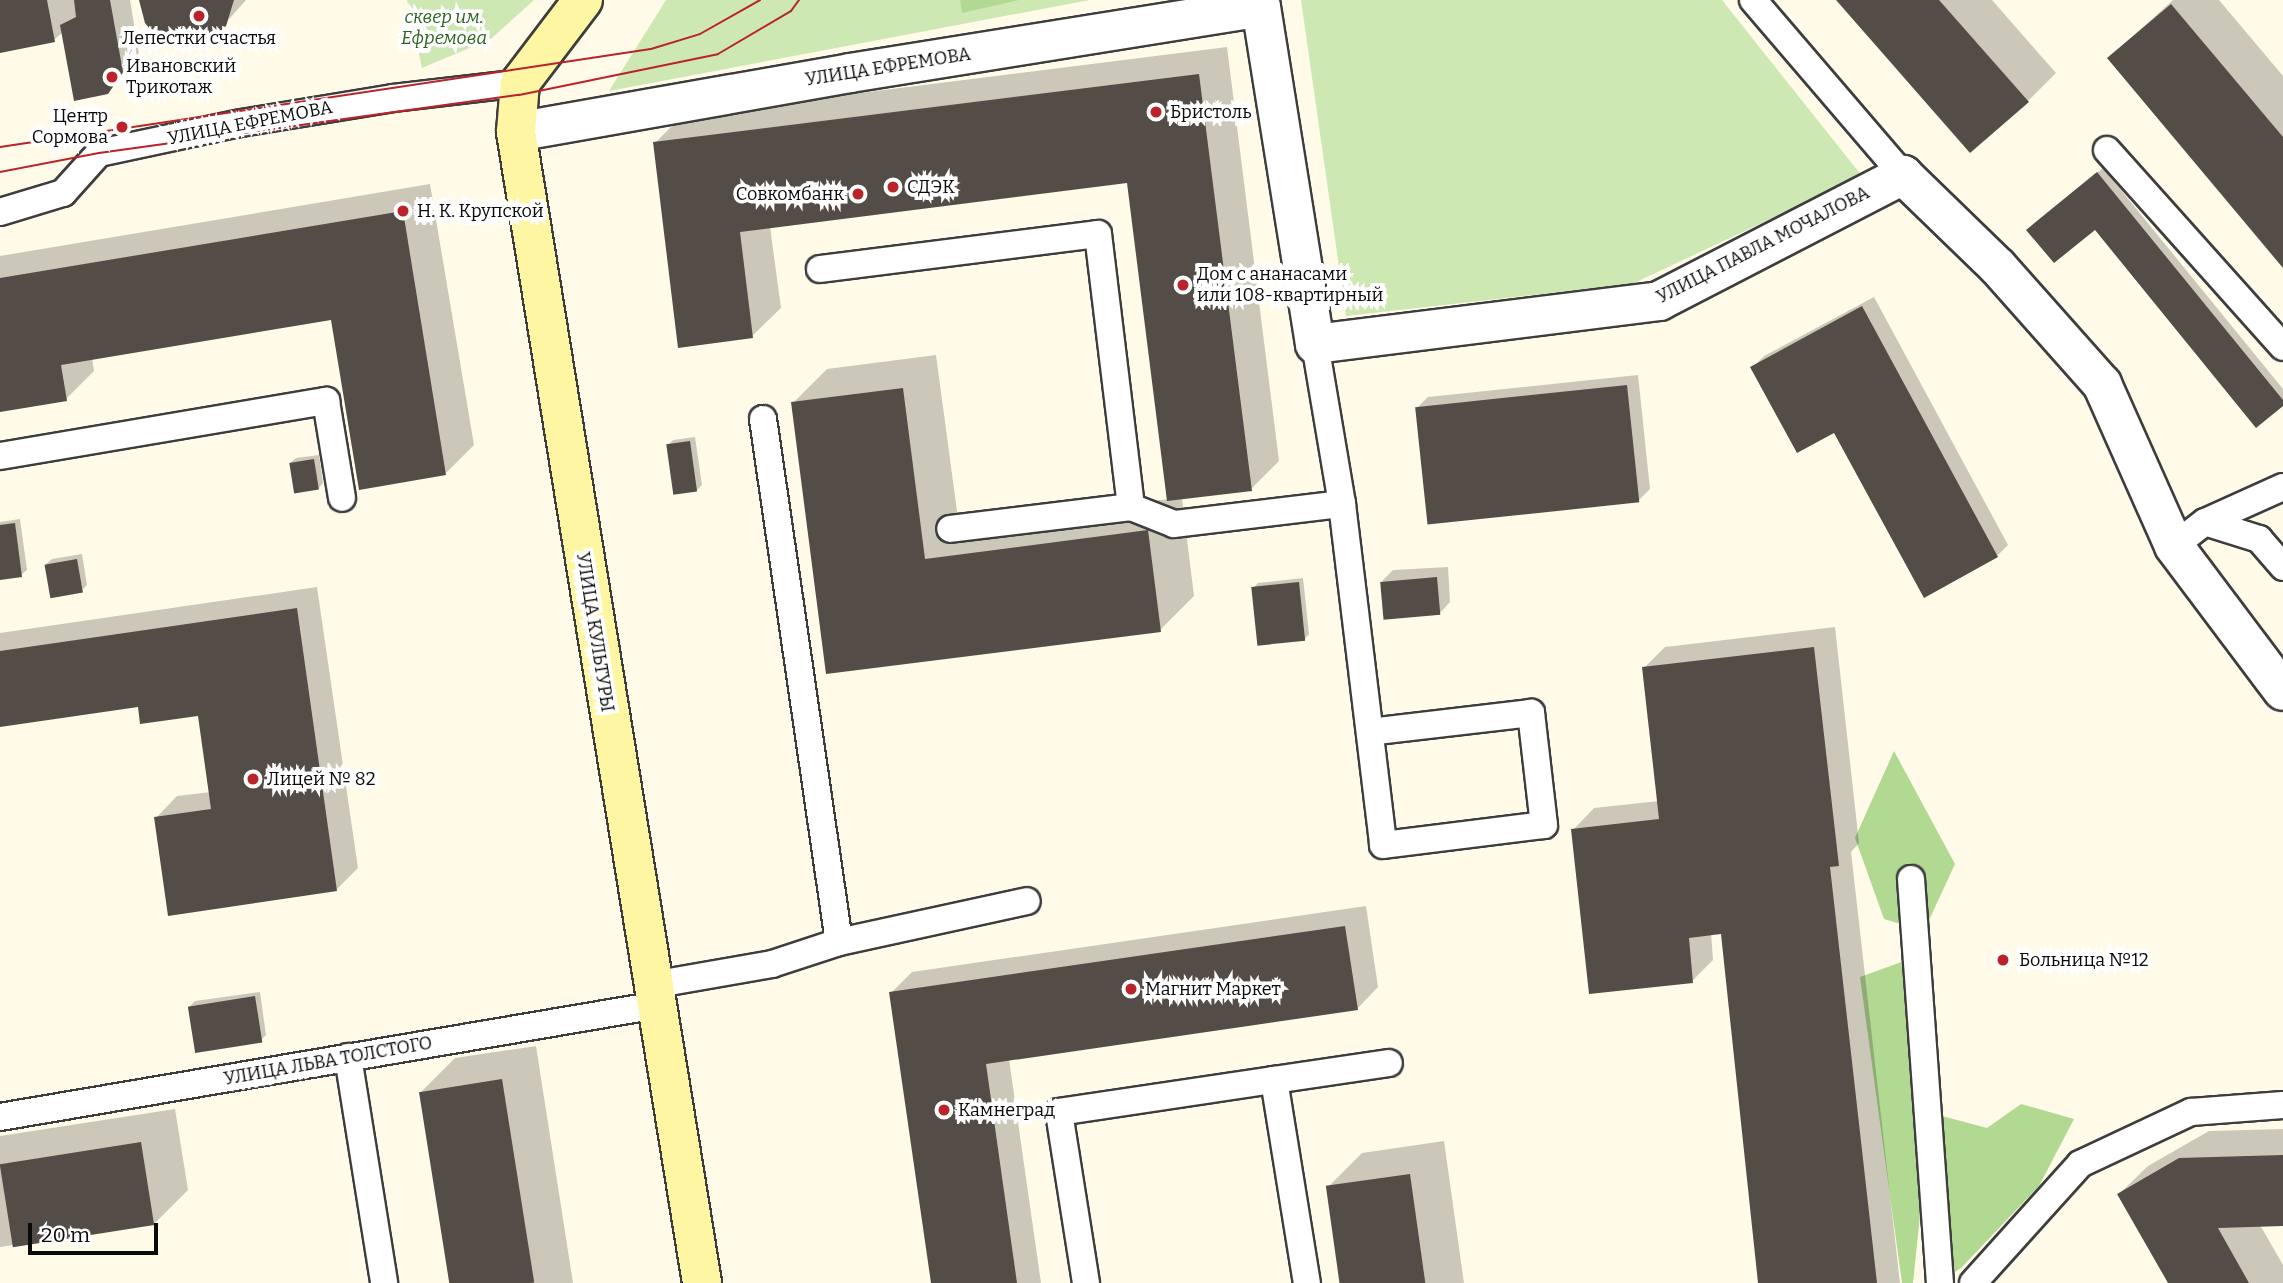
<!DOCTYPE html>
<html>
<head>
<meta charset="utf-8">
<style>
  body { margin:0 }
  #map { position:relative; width:2283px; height:1283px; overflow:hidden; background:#fffbe8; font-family:Bitter,serif }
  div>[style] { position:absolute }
  .green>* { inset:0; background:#cee8b3 }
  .forest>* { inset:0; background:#b1d992 }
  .shadow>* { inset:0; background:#0003 }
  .building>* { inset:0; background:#534c47; transform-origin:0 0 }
  .roads { filter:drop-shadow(2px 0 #3d3d3d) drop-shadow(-2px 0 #3d3d3d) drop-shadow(0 2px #3d3d3d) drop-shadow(0 -2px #3d3d3d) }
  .service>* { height:26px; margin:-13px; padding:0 13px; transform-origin:13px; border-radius:13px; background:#fff }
  .minor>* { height:38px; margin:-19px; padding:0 19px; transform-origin:19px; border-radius:19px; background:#fff }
  .secondary>* { height:38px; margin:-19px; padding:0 19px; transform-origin:19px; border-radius:19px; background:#fff6a3 }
  .tram>* { height:2px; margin:-1px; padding:0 1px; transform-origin:1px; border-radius:1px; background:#b92329 }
  .dots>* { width:19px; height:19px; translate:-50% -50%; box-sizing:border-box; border:4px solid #fff; border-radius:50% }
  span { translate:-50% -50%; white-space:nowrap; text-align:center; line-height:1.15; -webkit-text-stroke:7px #fff; paint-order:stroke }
  .park-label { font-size:18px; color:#2a611c; font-style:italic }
  .poi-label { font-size:18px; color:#0a0a0a }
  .left { translate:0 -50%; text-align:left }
  .right { translate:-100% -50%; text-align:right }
  .street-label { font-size:18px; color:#0a0a0a }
  .scale { position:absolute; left:28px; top:1223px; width:130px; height:32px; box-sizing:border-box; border:4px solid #0a0a0a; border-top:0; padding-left:9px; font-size:21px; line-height:24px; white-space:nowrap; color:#0a0a0a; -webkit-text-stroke:5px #fff; paint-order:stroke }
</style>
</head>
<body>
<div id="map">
  <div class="green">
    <div style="clip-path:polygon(407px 0,534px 0,491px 39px,422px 68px)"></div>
    <div style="clip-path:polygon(666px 0,1090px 0,609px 91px)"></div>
    <div style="clip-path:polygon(1301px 0,1722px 0,1862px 176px,1632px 284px,1346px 316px)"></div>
  </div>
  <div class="forest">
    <div style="clip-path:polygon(960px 0,1019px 0,962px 13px)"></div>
    <div style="clip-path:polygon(1894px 751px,1955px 864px,1924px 931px,1884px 919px,1855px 838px)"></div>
    <div style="clip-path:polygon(1907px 960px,1922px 1196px,1913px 1283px,1902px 1283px,1860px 977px)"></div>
    <div style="clip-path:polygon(2021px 1104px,2074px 1119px,2039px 1186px,1961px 1268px,1945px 1278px,1942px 1116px,1987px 1128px)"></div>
  </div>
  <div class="shadow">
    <div style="clip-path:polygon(0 0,130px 0,139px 54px,107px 92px,63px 32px,54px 40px,0 51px)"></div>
    <div style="clip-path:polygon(141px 0,246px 0,214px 36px)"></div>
    <div style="clip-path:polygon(1838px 0,1992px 0,2056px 73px,2028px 101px)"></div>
    <div style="clip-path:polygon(2173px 0,2219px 0,2283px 76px,2283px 266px,2109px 58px)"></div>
    <div style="clip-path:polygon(1227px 47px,1279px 461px,1251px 489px,1182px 498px,1194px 596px,1160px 630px,827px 672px,793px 403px,827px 369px,936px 355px,959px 526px,1169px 499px,1128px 182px,770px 227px,781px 308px,752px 336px,655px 143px,683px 115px)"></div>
    <div style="clip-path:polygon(2103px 168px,2283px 389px,2283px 403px,2095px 227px,2033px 225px)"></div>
    <div style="clip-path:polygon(430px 184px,474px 445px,446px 473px,332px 318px,92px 358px,94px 371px,66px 399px,0 410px,0 256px)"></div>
    <div style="clip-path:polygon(1874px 297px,2008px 545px,1997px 556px,1753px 367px,1764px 356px)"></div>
    <div style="clip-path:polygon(1638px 375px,1650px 489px,1639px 500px,1417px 408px,1428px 397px)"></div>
    <div style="clip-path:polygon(695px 437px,702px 485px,697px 490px,668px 445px,673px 440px)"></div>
    <div style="clip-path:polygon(319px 455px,323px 483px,318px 489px,290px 463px,296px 458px)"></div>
    <div style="clip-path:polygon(20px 519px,27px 570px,21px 575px,0 578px,0 522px)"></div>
    <div style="clip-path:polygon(82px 554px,87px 585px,82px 590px,46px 564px,52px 559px)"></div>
    <div style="clip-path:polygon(1448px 567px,1450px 602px,1439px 614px,1382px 581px,1393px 570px)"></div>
    <div style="clip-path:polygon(1303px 578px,1309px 634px,1304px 640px,1253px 588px,1258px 583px)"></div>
    <div style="clip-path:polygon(317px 587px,358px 868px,337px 889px,156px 818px,177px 796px,211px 792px,199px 714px,139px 705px,0 725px,0 633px)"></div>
    <div style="clip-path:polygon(1835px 627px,1859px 843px,1851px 852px,1900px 1283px,1760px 1283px,1722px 932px,1711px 933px,1713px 960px,1692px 981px,1573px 830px,1594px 808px,1659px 801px,1644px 668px,1665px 647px)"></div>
    <div style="clip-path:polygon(1366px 906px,1378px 987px,1357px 1009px,1009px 1059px,1041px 1283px,933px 1283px,891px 993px,912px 972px)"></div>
    <div style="clip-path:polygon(260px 992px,266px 1035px,261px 1040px,189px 1007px,195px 1001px)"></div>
    <div style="clip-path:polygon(536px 1046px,573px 1283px,451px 1283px,421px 1092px,455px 1058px)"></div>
    <div style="clip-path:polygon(175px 1109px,188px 1190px,154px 1224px,0 1247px,0 1136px)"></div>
    <div style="clip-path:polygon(2283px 1129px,2283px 1224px,2260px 1225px,2283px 1265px,2283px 1283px,2170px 1283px,2119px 1194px,2148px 1166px,2209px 1131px)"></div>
    <div style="clip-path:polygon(1444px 1141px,1464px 1283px,1342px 1283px,1328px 1187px,1362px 1153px)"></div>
  </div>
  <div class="building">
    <div style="clip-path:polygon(0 0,47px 0,55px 42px,0 53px)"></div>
    <div style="clip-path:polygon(74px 0,110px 0,123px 72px,108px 94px,74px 101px,60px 25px,76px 17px)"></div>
    <div style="clip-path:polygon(139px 0,234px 0,226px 26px,215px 38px,200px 45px,184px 47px,169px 43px,154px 34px,145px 23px)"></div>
    <div style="clip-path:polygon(1836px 0,1939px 0,2029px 102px,1970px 153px)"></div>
    <div style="clip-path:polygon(2171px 4px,2283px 137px,2283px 268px,2107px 58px)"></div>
    <div style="clip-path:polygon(1199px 74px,1252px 491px,1167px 501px,1127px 183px,740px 232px,753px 338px,678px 348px,653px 142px)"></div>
    <div style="clip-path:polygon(2097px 172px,2283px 400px,2283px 406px,2256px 428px,2095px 230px,2054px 263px,2026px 230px)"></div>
    <div style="clip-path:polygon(403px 211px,446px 475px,359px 490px,331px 320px,61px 365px,67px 401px,0 412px,0 278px)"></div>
    <div style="clip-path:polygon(1862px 306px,1998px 557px,1924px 598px,1834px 433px,1797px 453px,1750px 367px)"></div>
    <div style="left:1627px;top:385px;width:118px;height:213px;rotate:84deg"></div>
    <div style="clip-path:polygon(903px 388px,925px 559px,1148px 530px,1161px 632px,826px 674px,791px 402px)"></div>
    <div style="left:690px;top:441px;width:51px;height:24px;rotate:82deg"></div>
    <div style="left:314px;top:459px;width:31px;height:25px;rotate:81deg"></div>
    <div style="clip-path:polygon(15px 523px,22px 577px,0 580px,0 525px)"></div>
    <div style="left:77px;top:559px;width:34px;height:33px;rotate:80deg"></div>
    <div style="left:1437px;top:577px;width:38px;height:57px;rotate:85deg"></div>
    <div style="left:1299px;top:582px;width:59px;height:48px;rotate:84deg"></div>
    <div style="clip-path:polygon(297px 608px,337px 891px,168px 916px,154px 817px,211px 809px,198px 716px,140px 724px,138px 707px,0 727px,0 651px)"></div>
    <div style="clip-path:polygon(1814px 647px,1839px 866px,1830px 867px,1877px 1283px,1758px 1283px,1721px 934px,1689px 938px,1693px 983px,1589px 994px,1571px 829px,1659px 819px,1642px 667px)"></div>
    <div style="clip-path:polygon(1345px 926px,1358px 1010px,986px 1064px,1017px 1283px,931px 1283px,889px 992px)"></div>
    <div style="left:255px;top:996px;width:47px;height:68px;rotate:81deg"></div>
    <div style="left:502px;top:1079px;width:206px;height:84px;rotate:81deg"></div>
    <div style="left:141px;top:1142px;width:84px;height:143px;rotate:81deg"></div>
    <div style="clip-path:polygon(2283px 1155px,2283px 1226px,2218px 1228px,2249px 1283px,2168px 1283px,2117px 1194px,2179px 1158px)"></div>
    <div style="left:1410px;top:1174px;width:110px;height:85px;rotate:82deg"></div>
  </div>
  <div class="roads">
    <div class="service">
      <div style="left:1753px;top:0;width:230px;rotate:49.4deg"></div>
      <div style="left:2107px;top:150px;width:264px;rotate:48.2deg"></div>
      <div style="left:0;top:212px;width:66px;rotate:-16.8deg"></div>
      <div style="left:63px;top:193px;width:54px;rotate:-48deg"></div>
      <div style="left:99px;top:153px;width:139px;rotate:-12deg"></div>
      <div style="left:235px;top:124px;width:160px;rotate:-9.3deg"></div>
      <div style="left:393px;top:98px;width:128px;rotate:-6.7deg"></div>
      <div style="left:820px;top:269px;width:280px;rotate:-7.2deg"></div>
      <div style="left:1098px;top:234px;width:275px;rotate:83.1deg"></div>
      <div style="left:1131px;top:507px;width:182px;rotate:173.1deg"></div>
      <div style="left:1315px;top:344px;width:162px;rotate:80.4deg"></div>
      <div style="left:1342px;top:504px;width:343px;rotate:83.1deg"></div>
      <div style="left:1383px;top:845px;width:162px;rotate:-7.1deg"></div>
      <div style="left:1544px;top:825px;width:113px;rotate:-96.6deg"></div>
      <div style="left:1531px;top:713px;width:162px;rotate:173.3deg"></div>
      <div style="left:763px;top:419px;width:528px;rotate:81.73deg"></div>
      <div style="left:0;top:456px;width:331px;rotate:-9.6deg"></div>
      <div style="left:326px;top:401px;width:98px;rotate:80.6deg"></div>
      <div style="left:1131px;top:507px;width:46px;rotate:21.6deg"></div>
      <div style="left:1174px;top:524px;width:169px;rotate:-6.8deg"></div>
      <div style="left:2205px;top:522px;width:85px;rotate:-24.2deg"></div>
      <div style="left:2174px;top:546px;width:39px;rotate:-38deg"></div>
      <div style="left:2205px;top:522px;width:57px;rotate:17.5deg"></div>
      <div style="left:2259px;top:539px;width:37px;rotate:49deg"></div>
      <div style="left:1911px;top:879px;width:405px;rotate:85.9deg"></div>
      <div style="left:652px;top:985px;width:122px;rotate:-9.9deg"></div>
      <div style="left:772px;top:964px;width:71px;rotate:-18.2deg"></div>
      <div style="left:839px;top:942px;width:192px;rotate:-12.3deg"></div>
      <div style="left:348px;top:1057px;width:229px;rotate:80.9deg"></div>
      <div style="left:1274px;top:1080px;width:116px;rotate:-8.4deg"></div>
      <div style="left:0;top:1117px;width:666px;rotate:-9.67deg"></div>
      <div style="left:1086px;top:1283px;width:173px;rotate:-99deg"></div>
      <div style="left:1059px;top:1112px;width:217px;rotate:-8.5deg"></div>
      <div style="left:1274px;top:1080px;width:206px;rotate:80.8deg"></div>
      <div style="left:1973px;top:1283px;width:160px;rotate:-48deg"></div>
      <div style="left:2080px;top:1164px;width:123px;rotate:-25.1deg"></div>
      <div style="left:2191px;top:1112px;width:92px;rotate:-4.4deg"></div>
    </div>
    <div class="minor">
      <div style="left:516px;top:132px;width:339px;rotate:-10deg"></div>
      <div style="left:850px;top:73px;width:416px;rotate:-9.1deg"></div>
      <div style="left:1261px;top:7px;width:341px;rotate:80.9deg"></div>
      <div style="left:1315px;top:344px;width:347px;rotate:-7.1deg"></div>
      <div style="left:1659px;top:301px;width:275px;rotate:-27.3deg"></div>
      <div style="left:1903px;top:175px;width:132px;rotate:44.1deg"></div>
      <div style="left:1998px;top:267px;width:157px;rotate:48.4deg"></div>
      <div style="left:2102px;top:384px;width:177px;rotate:66deg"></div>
      <div style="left:2174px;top:546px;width:181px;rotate:53.1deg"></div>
    </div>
    <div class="secondary">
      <div style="left:583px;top:0;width:104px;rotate:127.2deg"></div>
      <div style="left:520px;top:83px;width:49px;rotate:94.7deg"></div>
      <div style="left:516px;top:132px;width:1166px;rotate:80.82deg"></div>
    </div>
  </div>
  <div class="tram">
    <div style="left:0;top:147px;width:658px;rotate:-8.56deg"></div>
    <div style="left:651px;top:49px;width:51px;rotate:-17deg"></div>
    <div style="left:700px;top:34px;width:69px;rotate:-29.5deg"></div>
    <div style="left:0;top:172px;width:101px;rotate:-10.9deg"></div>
    <div style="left:99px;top:153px;width:424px;rotate:-7.9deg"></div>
    <div style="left:519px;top:95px;width:203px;rotate:-11.6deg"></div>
    <div style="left:718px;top:54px;width:85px;rotate:-30.5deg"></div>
    <div style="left:791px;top:11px;width:14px;rotate:-54deg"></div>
  </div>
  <div class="dots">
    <div style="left:199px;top:16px;background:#b92329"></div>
    <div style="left:112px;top:77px;background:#b92329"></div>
    <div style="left:1156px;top:112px;background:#b92329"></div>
    <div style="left:122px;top:127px;background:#b92329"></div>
    <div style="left:893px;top:187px;background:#b92329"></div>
    <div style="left:858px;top:194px;background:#b92329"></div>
    <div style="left:403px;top:211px;background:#b92329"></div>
    <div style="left:1183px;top:285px;background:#b92329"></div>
    <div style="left:253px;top:779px;background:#b92329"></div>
    <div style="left:2003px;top:960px;background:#b92329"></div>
    <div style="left:1131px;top:989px;background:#b92329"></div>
    <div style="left:944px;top:1110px;background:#b92329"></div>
  </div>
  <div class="park-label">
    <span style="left:444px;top:28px">сквер им.<br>Ефремова</span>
  </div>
  <div class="poi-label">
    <span style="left:199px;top:38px">Лепестки счастья</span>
    <span class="left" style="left:126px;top:77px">Ивановский<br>Трикотаж</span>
    <span class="left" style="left:1170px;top:112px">Бристоль</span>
    <span class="right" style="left:108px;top:127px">Центр<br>Сормова</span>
    <span class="left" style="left:907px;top:187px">СДЭК</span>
    <span class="right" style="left:844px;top:194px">Совкомбанк</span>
    <span class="left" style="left:417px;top:211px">Н. К. Крупской</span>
    <span class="left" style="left:1197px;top:285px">Дом с ананасами<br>или 108-квартирный</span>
    <span class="left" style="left:267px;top:779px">Лицей № 82</span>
    <span class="left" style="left:2019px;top:960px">Больница №12</span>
    <span class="left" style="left:1145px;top:989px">Магнит Маркет</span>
    <span class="left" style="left:958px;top:1110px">Камнеград</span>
  </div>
  <div class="street-label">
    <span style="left:888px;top:67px;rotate:-9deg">УЛИЦА ЕФРЕМОВА</span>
    <span style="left:250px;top:123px;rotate:-11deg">УЛИЦА ЕФРЕМОВА</span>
    <span style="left:1763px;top:245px;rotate:-27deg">УЛИЦА ПАВЛА МОЧАЛОВА</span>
    <span style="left:595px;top:632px;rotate:81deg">УЛИЦА КУЛЬТУРЫ</span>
    <span style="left:328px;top:1061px;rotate:-10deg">УЛИЦА ЛЬВА ТОЛСТОГО</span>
  </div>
  <div class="scale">20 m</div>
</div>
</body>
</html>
